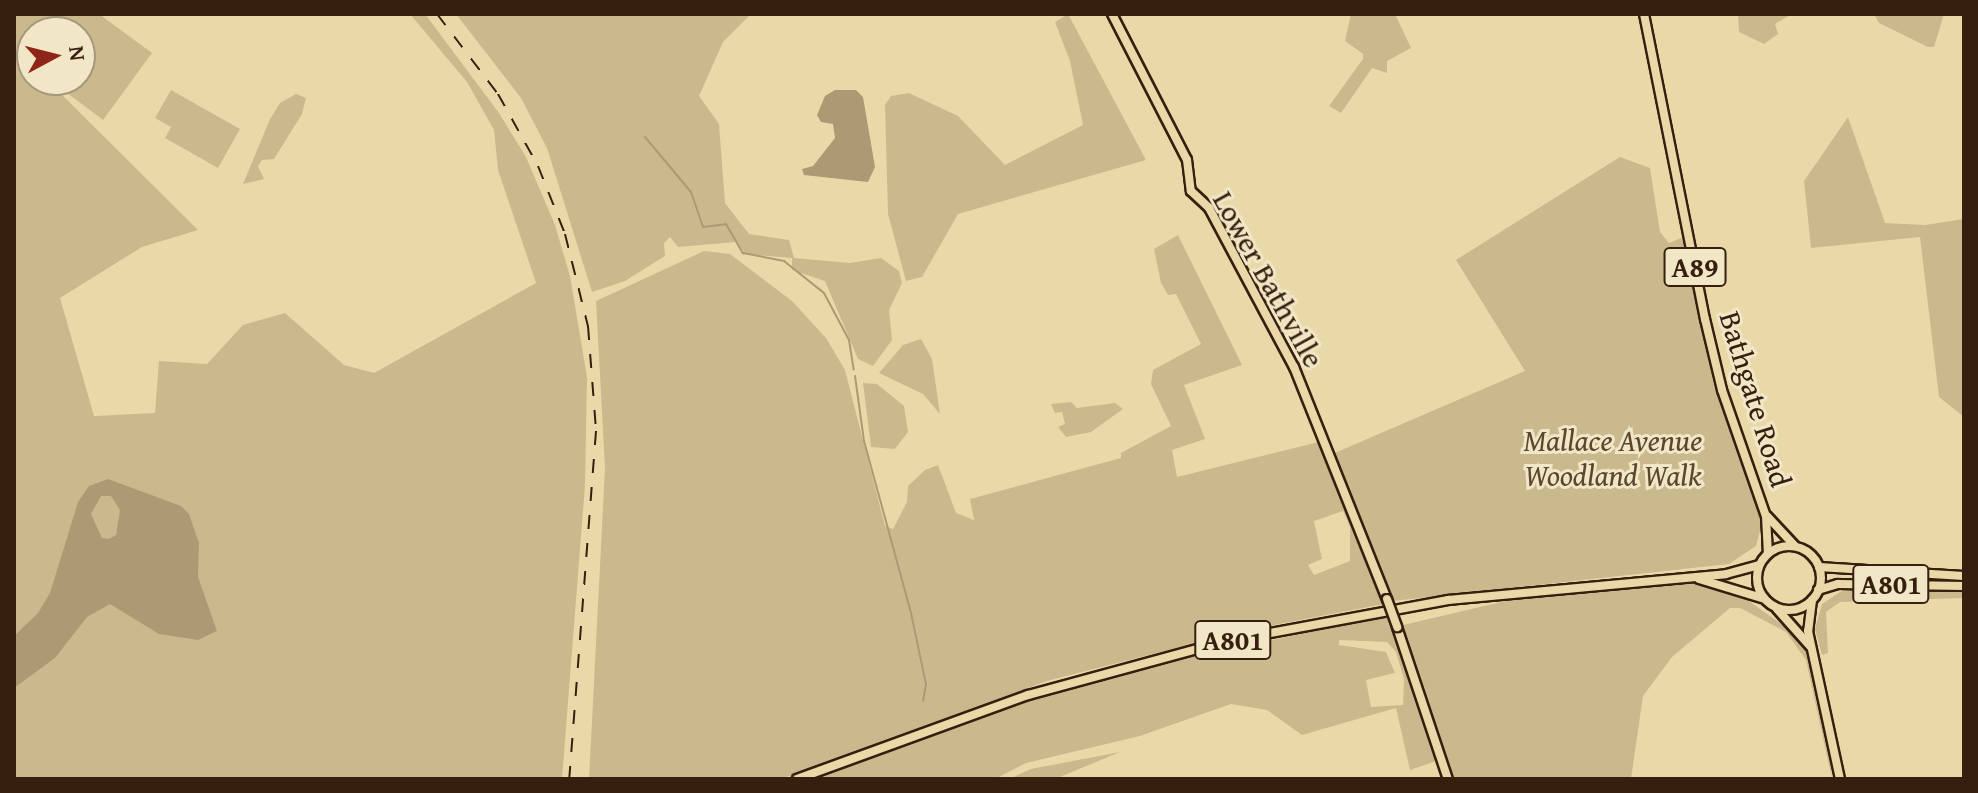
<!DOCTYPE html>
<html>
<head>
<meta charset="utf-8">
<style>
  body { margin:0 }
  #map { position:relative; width:1978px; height:793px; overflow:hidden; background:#ead9a8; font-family:"Gentium Book Plus",serif }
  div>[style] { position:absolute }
  .green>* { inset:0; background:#cbb98e }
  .water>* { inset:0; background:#ad9a74 }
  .stream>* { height:2px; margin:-1px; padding:0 1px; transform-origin:1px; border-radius:1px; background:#ad9a74 }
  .roads { filter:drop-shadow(2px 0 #361f0e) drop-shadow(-2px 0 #361f0e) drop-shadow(0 2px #361f0e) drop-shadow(0 -2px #361f0e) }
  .major>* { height:8px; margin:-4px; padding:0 4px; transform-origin:4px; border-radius:4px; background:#ead9a8 }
  .major>.ring { margin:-4px; padding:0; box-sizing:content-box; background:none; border:8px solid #ead9a8; border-radius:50% }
  .rail>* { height:2px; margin-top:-1px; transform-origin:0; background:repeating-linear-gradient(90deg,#361f0e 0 14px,transparent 0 28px) }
  .bridges { filter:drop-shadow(2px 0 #361f0e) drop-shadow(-2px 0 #361f0e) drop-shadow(0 2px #361f0e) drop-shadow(0 -2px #361f0e) }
  .major-bridge>* { height:8px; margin:-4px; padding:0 4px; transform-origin:4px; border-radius:4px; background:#ead9a8 }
  span { translate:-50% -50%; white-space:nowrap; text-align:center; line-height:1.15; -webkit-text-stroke:6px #f1e6c6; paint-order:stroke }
  .shield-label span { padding:2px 6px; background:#f1e6c6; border:2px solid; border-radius:6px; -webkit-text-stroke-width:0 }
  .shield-label { font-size:28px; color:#361f0e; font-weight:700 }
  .street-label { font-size:30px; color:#361f0e }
  .park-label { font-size:30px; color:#5b462e; font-style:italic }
  .frame { position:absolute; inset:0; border:16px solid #361f0e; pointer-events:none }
  .north { position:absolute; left:16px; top:16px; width:80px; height:80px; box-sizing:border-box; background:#f1e6c6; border:2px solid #a6967c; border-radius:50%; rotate:83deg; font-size:22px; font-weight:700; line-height:32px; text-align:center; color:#361f0e }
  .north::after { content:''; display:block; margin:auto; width:28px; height:36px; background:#8f2418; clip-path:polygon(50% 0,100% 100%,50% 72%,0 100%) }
</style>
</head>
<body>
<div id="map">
  <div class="green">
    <div style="clip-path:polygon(14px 14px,99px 14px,152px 53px,103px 120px,50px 80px,80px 80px,80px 32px,32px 32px,32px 80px,47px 80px,198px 230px,142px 247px,60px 298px,94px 416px,155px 413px,159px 361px,207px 364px,243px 325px,285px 313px,344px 365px,374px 373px,536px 283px,498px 170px,494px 130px,467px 82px,410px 14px,425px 14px,499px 113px,526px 157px,555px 225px,570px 276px,587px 377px,585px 485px,562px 779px,14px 779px)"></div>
    <div style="clip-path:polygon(456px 14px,751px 14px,723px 42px,699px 96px,719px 124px,725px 203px,749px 234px,789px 240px,794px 258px,850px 263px,881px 258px,899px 271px,902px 283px,889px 310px,892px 340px,873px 366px,858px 359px,825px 281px,792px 270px,792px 258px,746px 254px,736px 242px,678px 247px,670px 237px,664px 243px,665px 256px,625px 281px,592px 292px,547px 148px,521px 98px)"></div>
    <div style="clip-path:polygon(1068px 14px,1146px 160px,958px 214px,922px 277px,906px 281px,888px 214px,885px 105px,891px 96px,909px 93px,958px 116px,1005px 165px,1083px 125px,1070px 61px,1055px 22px)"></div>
    <div style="clip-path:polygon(1351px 14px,1396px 16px,1411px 48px,1387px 61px,1387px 73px,1372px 68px,1341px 113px,1329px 106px,1363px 59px,1363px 54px,1345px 41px)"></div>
    <div style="clip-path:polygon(1792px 14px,1775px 24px,1778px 34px,1764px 44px,1739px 32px,1738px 15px)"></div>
    <div style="clip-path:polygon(1874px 14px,1944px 14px,1934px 47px,1928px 47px,1879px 23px)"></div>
    <div style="clip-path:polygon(171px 90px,240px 129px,218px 168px,165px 138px,171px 127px,155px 118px)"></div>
    <div style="clip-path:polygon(296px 94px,306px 98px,302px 114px,274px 159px,262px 160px,258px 166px,264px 179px,243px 184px,270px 119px,280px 103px)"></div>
    <div style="clip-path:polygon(1848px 117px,1885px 223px,1925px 225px,1964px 219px,1964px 417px,1939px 397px,1920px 237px,1811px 248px,1804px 181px)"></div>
    <div style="clip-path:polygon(1620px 157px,1650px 168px,1660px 232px,1669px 243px,1681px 238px,1685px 243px,1713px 381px,1762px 523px,1756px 546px,1729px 564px,1393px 601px,1330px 455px,1525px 371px,1456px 260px)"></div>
    <div style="clip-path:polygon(evenodd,1178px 235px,1242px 365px,1184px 385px,1205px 439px,1172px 450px,1177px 477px,1319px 442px,1384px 604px,1247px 630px,1047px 681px,781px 779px,589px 779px,605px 468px,596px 301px,704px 251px,730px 254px,792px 301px,826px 338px,845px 370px,885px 526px,893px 529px,907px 502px,908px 486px,925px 470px,938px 465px,956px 513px,974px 520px,970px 499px,1121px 458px,1121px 453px,1171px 426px,1151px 384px,1153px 370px,1201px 344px,1176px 294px,1168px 295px,1161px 283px,1154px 249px,1178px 235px,1343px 511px,1350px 527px,1350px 561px,1314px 575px,1308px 565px,1322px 559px,1314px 521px,1343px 511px)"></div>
    <div style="clip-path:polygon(921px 339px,932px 359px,940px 414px,923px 394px,879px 373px,903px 345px)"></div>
    <div style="clip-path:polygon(863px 383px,877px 384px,904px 406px,908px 432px,895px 449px,871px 447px)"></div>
    <div style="clip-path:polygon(1071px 402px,1077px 408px,1115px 403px,1123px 409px,1091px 432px,1066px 437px,1058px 427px,1065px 424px,1062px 412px,1055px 413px,1051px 404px)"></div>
    <div style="clip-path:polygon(1669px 583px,1696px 583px,1743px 597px,1797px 635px,1808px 649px,1828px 742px,1832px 779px,1806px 660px,1786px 632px,1740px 608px,1730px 608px,1672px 657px,1643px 696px,1631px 779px,1453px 779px,1403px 625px,1531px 595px)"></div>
    <div style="clip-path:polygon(1862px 587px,1964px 590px,1964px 598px,1840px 602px,1826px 612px,1828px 653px,1822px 655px,1815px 629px,1822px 604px,1843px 590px)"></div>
    <div style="clip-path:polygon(evenodd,1387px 616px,1436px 761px,1410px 770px,1396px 708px,1302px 735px,1267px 710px,1231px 704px,1140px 736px,1026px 763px,995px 779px,809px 779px,997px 710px,1139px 668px,1387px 616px,1339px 640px,1387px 642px,1396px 652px,1404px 679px,1403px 705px,1371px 707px,1366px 680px,1395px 673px,1386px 652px,1339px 645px,1339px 640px)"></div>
    <div style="clip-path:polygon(1120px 752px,1055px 779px,1009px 779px,1031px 769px)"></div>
  </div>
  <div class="water">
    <div style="clip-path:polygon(835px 90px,856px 90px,863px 97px,875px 167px,868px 182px,804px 175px,802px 169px,813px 166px,835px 138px,833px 124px,821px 122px,817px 115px,825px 96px)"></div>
    <div style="clip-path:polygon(evenodd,108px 479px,181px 506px,189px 514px,199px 543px,198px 577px,217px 631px,198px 640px,159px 634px,110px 604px,87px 617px,55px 658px,14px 688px,14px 636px,38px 613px,50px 593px,78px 502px,89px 486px,108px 479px,101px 496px,111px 496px,120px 510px,116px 535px,109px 539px,102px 538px,91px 514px,101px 496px)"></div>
  </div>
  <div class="stream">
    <div style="left:645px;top:137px;width:72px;rotate:50.1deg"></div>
    <div style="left:691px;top:192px;width:37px;rotate:71deg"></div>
    <div style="left:703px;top:227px;width:23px;rotate:-7deg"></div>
    <div style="left:726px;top:224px;width:34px;rotate:60deg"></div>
    <div style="left:743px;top:253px;width:42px;rotate:11deg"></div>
    <div style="left:784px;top:261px;width:51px;rotate:38.7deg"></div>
    <div style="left:824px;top:293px;width:53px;rotate:62deg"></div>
    <div style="left:849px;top:340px;width:30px;rotate:81deg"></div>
    <div style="left:855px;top:376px;width:66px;rotate:82.1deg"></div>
    <div style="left:864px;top:441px;width:178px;rotate:74.7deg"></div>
    <div style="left:911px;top:613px;width:73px;rotate:78.1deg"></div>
    <div style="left:926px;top:684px;width:17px;rotate:100deg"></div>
  </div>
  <div class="roads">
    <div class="major">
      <div style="left:1112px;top:14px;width:164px;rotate:62.8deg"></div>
      <div style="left:1187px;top:160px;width:31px;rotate:83deg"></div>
      <div style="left:1191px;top:191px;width:25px;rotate:43deg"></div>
      <div style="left:1209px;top:208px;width:180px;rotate:61.9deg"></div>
      <div style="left:1294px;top:367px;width:250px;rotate:68.2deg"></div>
      <div style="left:1644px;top:14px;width:311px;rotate:78.7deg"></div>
      <div style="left:1705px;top:319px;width:73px;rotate:76.5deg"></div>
      <div style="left:1722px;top:390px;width:133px;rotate:70.8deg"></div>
      <div style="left:1766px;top:516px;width:37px;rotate:87deg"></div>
      <div style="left:1767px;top:516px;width:41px;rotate:47deg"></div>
      <div class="ring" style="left:1757px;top:546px;width:56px;height:56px"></div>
      <div style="left:1819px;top:567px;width:145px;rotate:3.6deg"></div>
      <div style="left:1699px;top:579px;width:66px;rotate:16.8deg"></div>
      <div style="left:1818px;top:590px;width:21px;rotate:-17deg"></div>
      <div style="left:1838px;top:584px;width:126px;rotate:0.9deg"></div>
      <div style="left:1812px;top:600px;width:31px;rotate:97deg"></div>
      <div style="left:1808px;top:631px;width:151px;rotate:77.8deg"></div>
      <div style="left:1777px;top:609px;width:50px;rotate:48.3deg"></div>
      <div style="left:1397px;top:627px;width:160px;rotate:71.5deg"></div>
      <div style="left:797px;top:779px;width:246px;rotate:-20deg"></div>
      <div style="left:1028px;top:695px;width:206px;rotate:-15.2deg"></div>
      <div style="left:1227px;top:641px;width:225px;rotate:-10.5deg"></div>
      <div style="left:1448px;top:600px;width:279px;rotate:-5.3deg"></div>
      <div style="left:1726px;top:574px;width:34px;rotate:-15deg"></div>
    </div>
  </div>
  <div class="rail">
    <div style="left:437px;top:14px;width:101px;rotate:52.7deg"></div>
    <div style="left:498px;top:94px;width:82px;rotate:60.9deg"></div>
    <div style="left:538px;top:166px;width:73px;rotate:68.3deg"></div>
    <div style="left:565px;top:234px;width:95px;rotate:76deg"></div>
    <div style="left:588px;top:326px;width:105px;rotate:85.6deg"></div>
    <div style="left:596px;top:431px;width:349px;rotate:94.4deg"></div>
  </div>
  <div class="bridges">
    <div class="major-bridge">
      <div style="left:1387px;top:599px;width:30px;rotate:70deg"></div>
    </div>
  </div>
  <div class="shield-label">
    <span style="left:1695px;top:267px">A89</span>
    <span style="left:1891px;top:584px">A801</span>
    <span style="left:1233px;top:640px">A801</span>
  </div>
  <div class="street-label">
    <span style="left:1269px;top:279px;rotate:61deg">Lower Bathville</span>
    <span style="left:1756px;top:399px;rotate:73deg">Bathgate Road</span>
  </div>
  <div class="park-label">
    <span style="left:1613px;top:457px">Mallace Avenue<br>Woodland Walk</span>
  </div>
  <div class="frame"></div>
  <div class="north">N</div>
</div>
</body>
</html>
